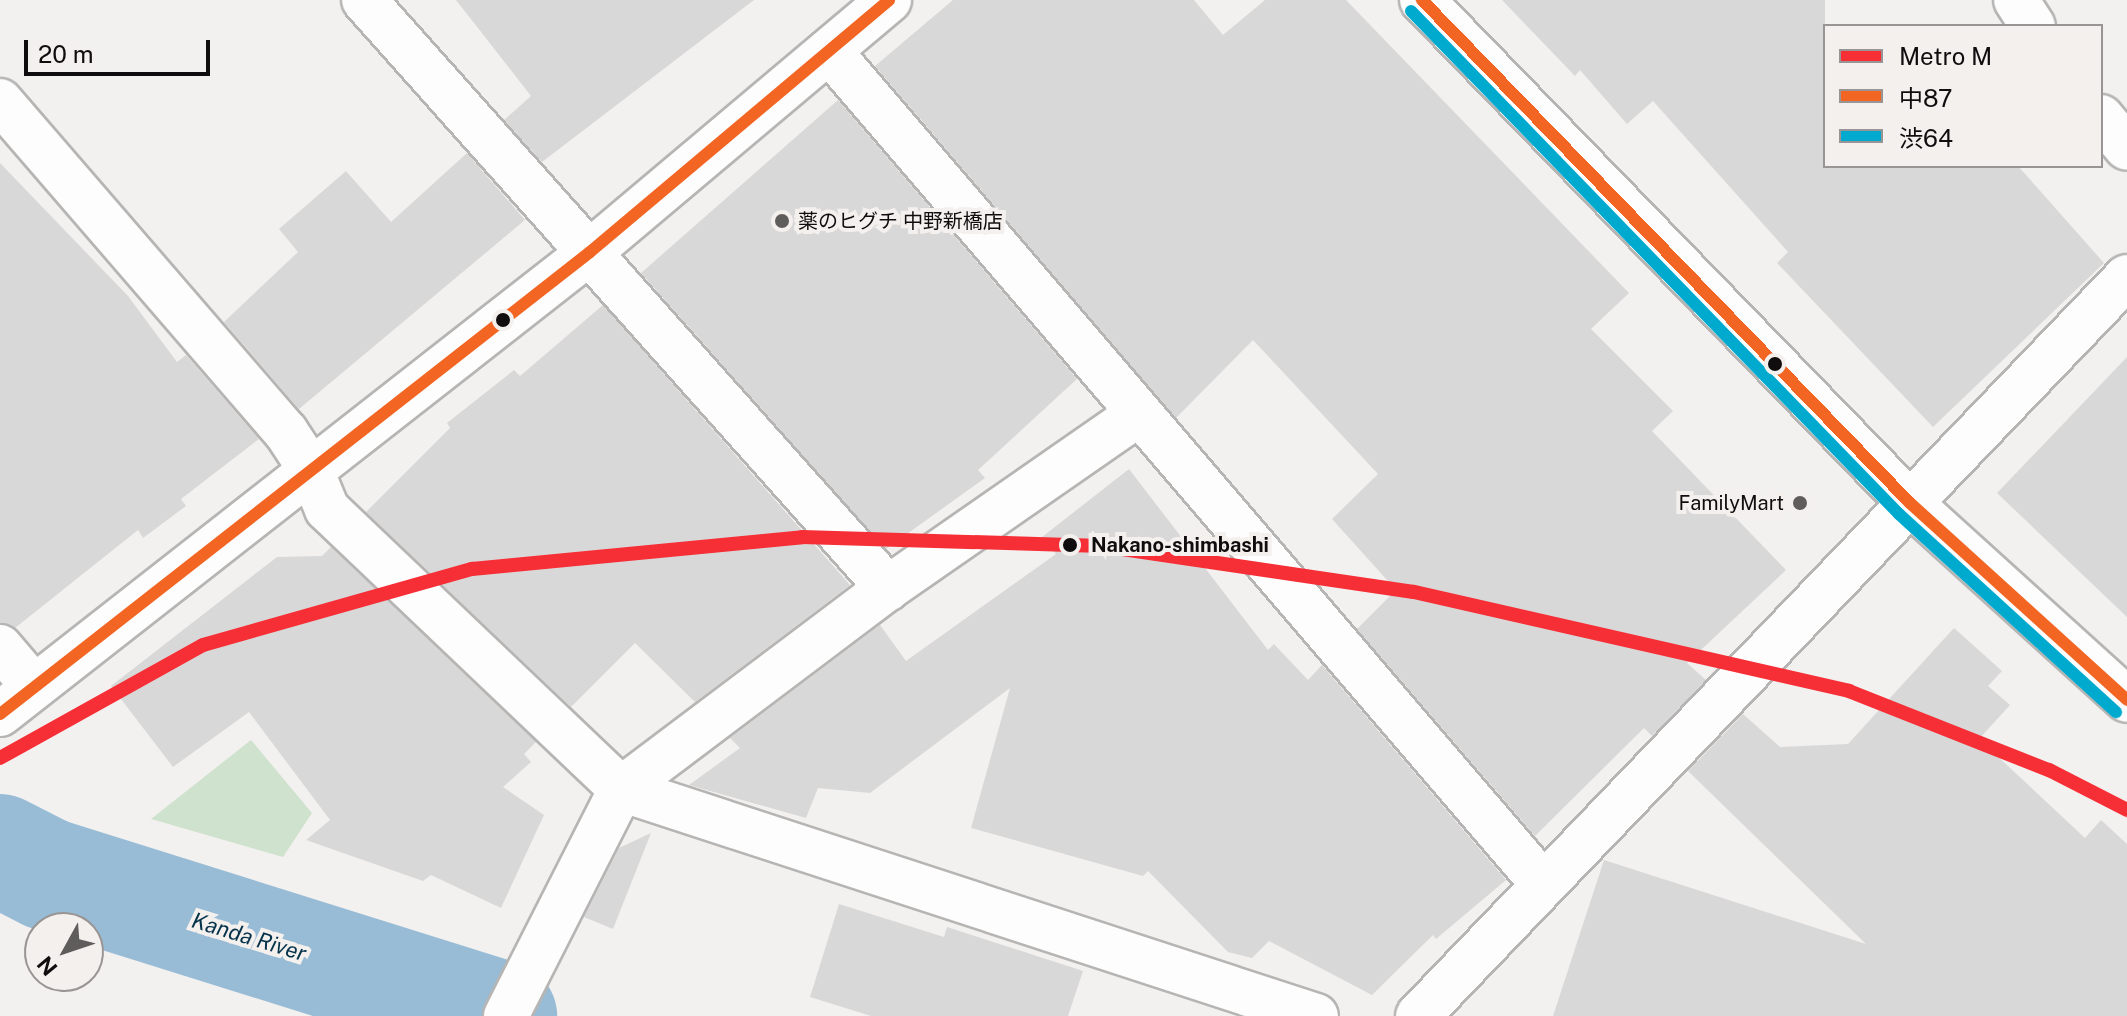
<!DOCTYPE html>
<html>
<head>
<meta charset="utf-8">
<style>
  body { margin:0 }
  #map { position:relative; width:2127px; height:1016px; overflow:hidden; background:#f3f1ef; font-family:"Public Sans","Noto Sans JP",sans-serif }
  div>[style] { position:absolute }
  .green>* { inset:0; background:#cfe2cd }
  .river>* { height:112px; margin:-56px; padding:0 56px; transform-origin:56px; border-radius:56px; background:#99bcd6 }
  .building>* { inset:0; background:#d9d8d8 }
  .roads { filter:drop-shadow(2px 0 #b6b5b4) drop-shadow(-2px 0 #b6b5b4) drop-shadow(0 2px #b6b5b4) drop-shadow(0 -2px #b6b5b4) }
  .minor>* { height:44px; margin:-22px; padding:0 22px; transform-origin:22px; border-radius:22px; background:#fdfdfd }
  .bus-1>* { height:12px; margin:-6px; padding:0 6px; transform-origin:6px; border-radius:6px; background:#f26522 }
  .bus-2>* { height:12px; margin:-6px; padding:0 6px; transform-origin:6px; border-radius:6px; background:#00a9ce }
  .metro-1>* { height:14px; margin:-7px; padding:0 7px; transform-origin:7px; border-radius:7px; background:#f62e36 }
  .dots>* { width:22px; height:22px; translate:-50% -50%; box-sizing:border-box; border:4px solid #f4f0ee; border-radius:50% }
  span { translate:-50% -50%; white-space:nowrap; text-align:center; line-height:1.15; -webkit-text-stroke:8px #f4f0ee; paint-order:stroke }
  .poi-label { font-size:20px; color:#0f0d0d }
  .left { translate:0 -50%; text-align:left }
  .right { translate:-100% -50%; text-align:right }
  .stop-label { font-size:20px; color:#0f0d0d; font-weight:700 }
  .water-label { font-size:22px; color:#06334c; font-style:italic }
  .legend { position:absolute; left:1823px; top:24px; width:280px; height:144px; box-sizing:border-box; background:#f4f0ee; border:2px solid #989594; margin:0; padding:10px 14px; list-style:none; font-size:24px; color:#0f0d0d }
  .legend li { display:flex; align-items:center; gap:16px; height:40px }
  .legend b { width:40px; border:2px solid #989594 }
  .north { position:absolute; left:24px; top:912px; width:80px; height:80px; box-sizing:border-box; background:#f4f0ee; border:2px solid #989594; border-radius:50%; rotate:230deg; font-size:22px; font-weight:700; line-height:32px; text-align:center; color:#0f0d0d }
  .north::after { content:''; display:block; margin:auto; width:28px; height:36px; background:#5f5d5c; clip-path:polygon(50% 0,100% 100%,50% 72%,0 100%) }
  .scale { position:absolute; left:24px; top:40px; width:186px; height:36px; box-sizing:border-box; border:4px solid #0f0d0d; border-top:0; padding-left:10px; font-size:24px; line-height:28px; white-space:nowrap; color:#0f0d0d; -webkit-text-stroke:6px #f4f0ee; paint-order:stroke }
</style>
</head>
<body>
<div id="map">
  <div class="green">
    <div style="clip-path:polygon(251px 740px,312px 813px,283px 857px,151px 819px)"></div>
  </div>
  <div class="river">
    <div style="left:0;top:850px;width:53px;rotate:27.1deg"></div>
    <div style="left:47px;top:874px;width:476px;rotate:17.4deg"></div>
  </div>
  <div class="building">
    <div style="clip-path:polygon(456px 0,754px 0,542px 162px,504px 120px,531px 96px)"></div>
    <div style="clip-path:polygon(953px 0,1194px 0,1223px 35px,1265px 0,1346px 0,1629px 293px,1591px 329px,1673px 411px,1652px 431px,1786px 570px,1687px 663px,1706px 680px,1652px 736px,1644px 728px,1535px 836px,1357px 629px,1396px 590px,1332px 519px,1378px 474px,1253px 340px,1176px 418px,875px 66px)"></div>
    <div style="clip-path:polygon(1502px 0,1825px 0,1825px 166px,2018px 166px,2104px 263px,1933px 427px,1777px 263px,1788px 252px,1653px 101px,1627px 124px,1580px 70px,1575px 76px)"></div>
    <div style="clip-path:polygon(838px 100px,1077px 379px,978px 470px,985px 478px,886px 549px,641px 273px)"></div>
    <div style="clip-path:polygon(467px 153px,525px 220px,299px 409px,224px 322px,298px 252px,279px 229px,346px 171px,391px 222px)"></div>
    <div style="clip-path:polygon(0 163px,128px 296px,177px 362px,186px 355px,259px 439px,181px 499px,186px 506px,143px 538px,138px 530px,15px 628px,0 623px)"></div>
    <div style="clip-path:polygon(603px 305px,850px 585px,695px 702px,635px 643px,571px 707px,366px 512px,450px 428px,447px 423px,514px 370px,520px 376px)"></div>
    <div style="clip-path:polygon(2127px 357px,2127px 617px,1997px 493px)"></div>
    <div style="clip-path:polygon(1129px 469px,1268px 650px,1274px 644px,1308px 680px,1322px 665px,1506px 880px,1436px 939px,1433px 935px,1372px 995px,1269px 941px,1252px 958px,1228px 952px,1148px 871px,1143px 876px,971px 828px,1010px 688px,870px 793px,818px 788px,806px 818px,689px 785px,740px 748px,730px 738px,880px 625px,906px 661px,1056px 554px,1042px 537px)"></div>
    <div style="clip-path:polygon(331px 547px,536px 742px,524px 754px,531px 762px,503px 787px,544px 815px,501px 908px,431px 875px,423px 881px,306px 840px,330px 820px,249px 712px,173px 767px,111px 686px,277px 557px,322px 556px)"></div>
    <div style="clip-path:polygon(1954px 628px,2002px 671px,1988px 686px,2010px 705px,1979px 739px,2085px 838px,2101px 820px,2127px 844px,2127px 1016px,1553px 1016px,1604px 860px,1866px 944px,1688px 771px,1743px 714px,1780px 747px,1848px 744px)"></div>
    <div style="clip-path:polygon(651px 833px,613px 929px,584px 917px,619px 848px)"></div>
    <div style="clip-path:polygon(839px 904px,944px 937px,947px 927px,1083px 971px,1068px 1016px,871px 1016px,810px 997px)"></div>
  </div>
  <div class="roads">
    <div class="minor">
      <div style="left:364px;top:0;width:788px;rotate:48.29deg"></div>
      <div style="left:1422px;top:0;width:701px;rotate:45.87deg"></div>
      <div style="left:1910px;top:503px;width:293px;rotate:42.2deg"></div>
      <div style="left:2016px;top:0;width:31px;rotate:57deg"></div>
      <div style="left:829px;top:51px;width:1096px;rotate:49.4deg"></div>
      <div style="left:0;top:101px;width:437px;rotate:49.2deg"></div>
      <div style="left:286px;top:432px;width:45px;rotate:56.7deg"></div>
      <div style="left:311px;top:470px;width:42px;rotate:67.7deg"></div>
      <div style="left:327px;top:509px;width:406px;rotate:43.6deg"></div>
      <div style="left:621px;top:789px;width:731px;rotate:18.09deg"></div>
      <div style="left:2101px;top:117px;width:40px;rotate:50deg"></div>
      <div style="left:0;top:647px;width:52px;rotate:49.6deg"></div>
      <div style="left:0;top:714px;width:749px;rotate:-38.06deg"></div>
      <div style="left:590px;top:252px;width:391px;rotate:-40.1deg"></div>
      <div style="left:506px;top:1016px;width:254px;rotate:-63.1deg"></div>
      <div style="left:621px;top:789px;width:334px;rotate:-37deg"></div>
      <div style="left:888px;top:588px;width:305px;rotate:-34.8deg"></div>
      <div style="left:1418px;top:1016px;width:1024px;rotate:-46.19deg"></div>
    </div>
  </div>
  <div class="bus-1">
    <div style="left:1422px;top:0;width:701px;rotate:45.87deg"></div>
    <div style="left:1910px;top:503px;width:293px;rotate:42.2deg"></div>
    <div style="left:0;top:714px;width:749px;rotate:-38.06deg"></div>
    <div style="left:590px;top:252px;width:391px;rotate:-40.1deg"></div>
  </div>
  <div class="bus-2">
    <div style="left:1411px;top:11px;width:701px;rotate:45.87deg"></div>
    <div style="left:1899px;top:514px;width:294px;rotate:42.4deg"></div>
  </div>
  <div class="metro-1">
    <div style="left:0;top:758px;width:232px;rotate:-29.1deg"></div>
    <div style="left:203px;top:645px;width:280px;rotate:-15.8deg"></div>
    <div style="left:472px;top:569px;width:332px;rotate:-5.5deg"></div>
    <div style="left:802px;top:537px;width:300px;rotate:1.7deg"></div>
    <div style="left:1102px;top:546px;width:315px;rotate:8.4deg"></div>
    <div style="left:1414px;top:592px;width:446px;rotate:12.8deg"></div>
    <div style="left:1849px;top:691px;width:215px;rotate:21.6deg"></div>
    <div style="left:2049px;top:770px;width:88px;rotate:27.1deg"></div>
  </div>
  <div class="dots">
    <div style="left:782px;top:221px;background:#5f5d5c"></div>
    <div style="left:503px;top:320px;background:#0f0d0d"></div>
    <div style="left:1775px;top:364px;background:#0f0d0d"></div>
    <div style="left:1800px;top:503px;background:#5f5d5c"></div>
    <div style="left:1070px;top:545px;background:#0f0d0d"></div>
  </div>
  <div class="poi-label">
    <span class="left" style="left:798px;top:221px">薬のヒグチ 中野新橋店</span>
    <span class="right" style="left:1784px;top:503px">FamilyMart</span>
  </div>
  <div class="stop-label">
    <span class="left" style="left:1091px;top:545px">Nakano-shimbashi</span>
  </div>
  <div class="water-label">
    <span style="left:249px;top:937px;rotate:17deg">Kanda River</span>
  </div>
  <ul class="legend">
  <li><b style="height:10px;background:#f62e36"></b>Metro M</li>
  <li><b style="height:10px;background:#f26522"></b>中87</li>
  <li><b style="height:10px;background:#00a9ce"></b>渋64</li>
  </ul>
  <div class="north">N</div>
  <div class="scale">20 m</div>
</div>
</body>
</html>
